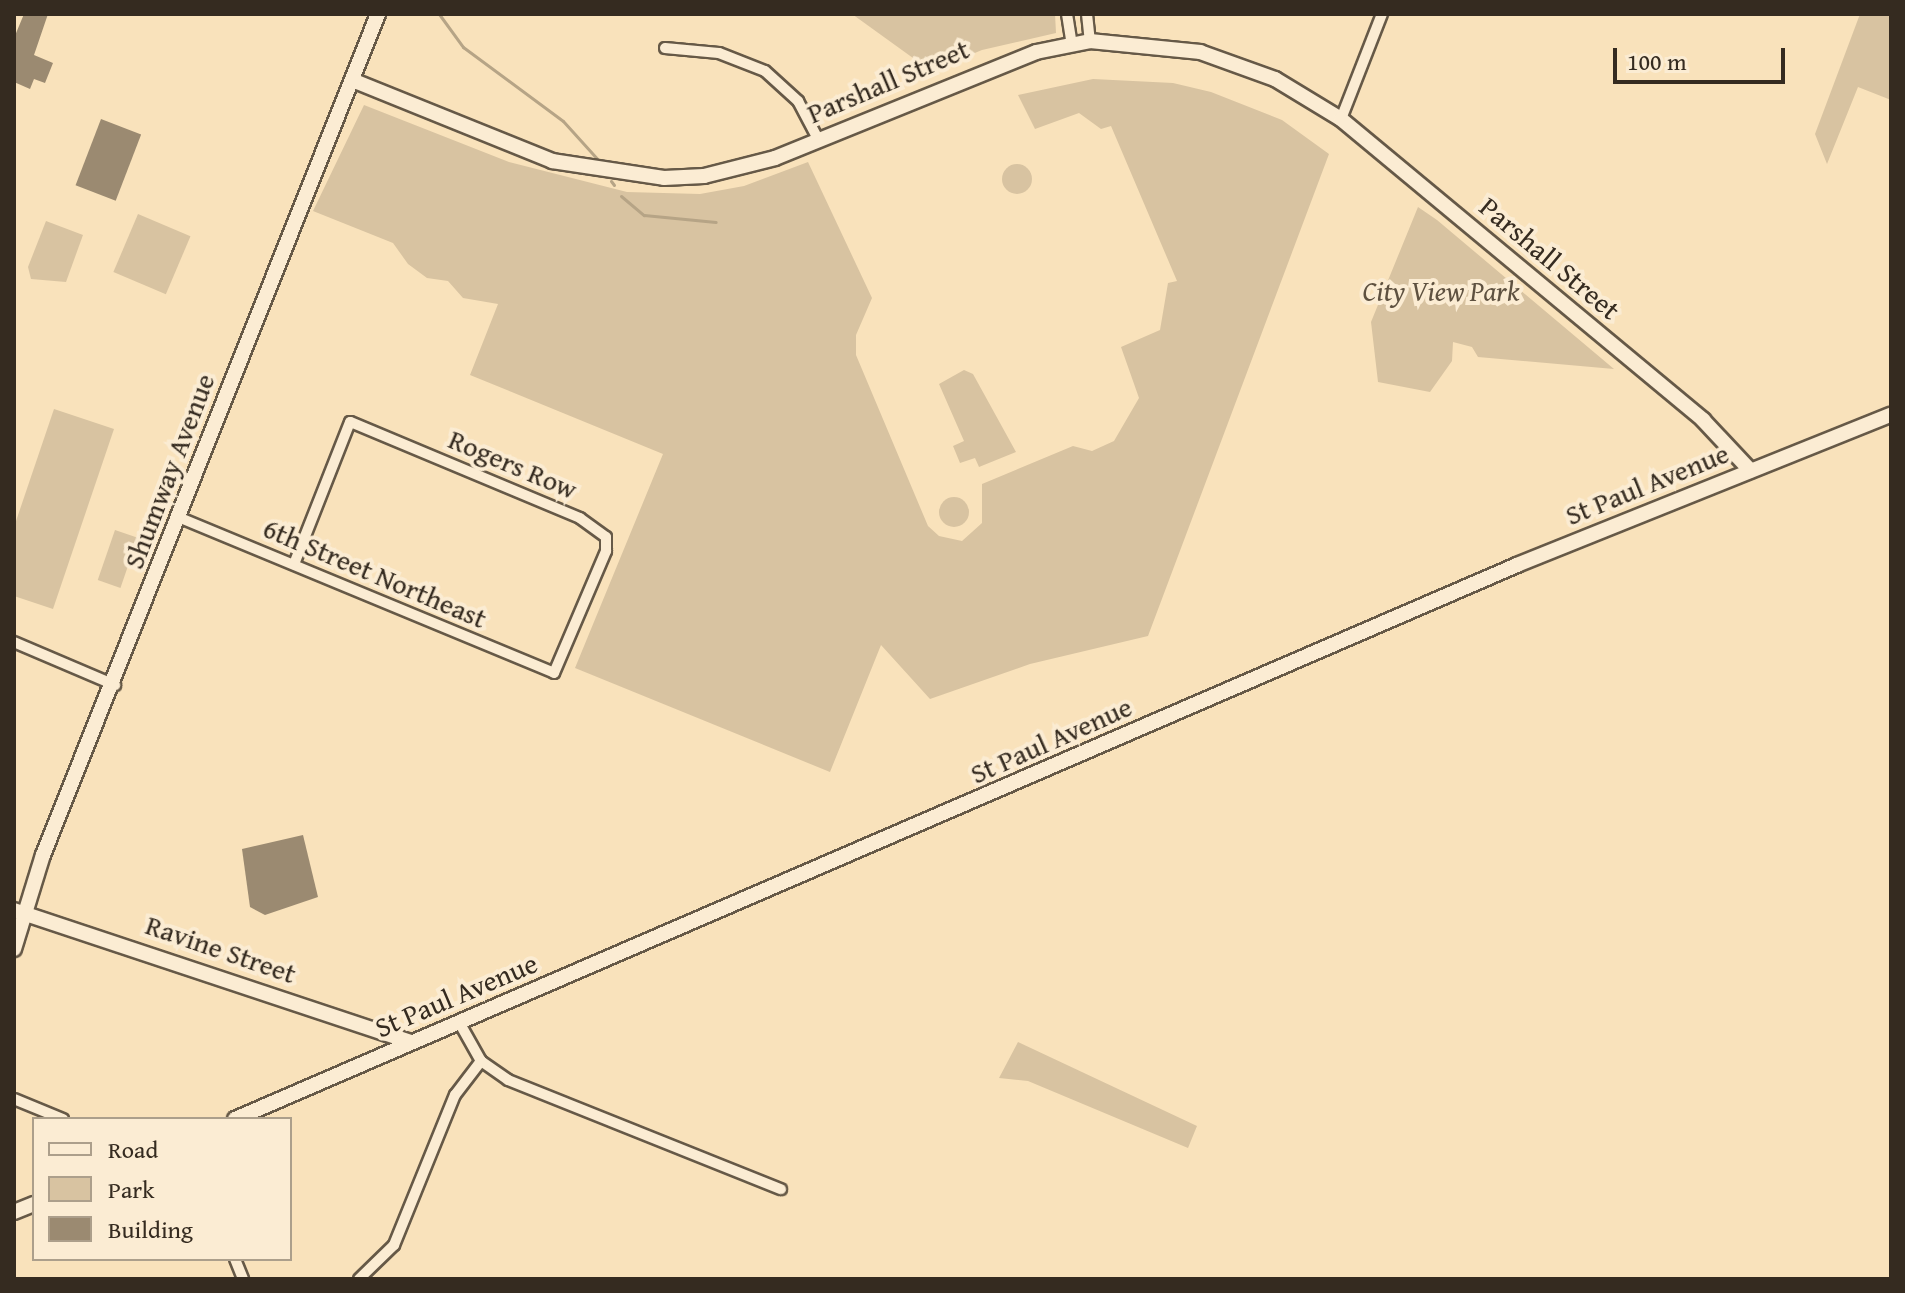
<!DOCTYPE html>
<html>
<head>
<meta charset="utf-8">
<style>
  body { margin:0 }
  #map { position:relative; width:1905px; height:1293px; overflow:hidden; background:#f9e2bb; font-family:"Gentium Book Plus",serif }
  div>[style] { position:absolute }
  .green>* { inset:0; background:#d8c3a1; transform-origin:0 0 }
  .round { border-radius:50% }
  .stream>* { height:3px; margin:-1.5px; padding:0 1.5px; transform-origin:1.5px; border-radius:1.5px; background:#b6a486 }
  .building>* { inset:0; background:#9b8a71; transform-origin:0 0 }
  .roads { filter:drop-shadow(2px 0 #665947) drop-shadow(-2px 0 #665947) drop-shadow(0 2px #665947) drop-shadow(0 -2px #665947) }
  .street>* { height:10px; margin:-5px; padding:0 5px; transform-origin:5px; border-radius:5px; background:#fbecd3 }
  .secondary>* { height:14px; margin:-7px; padding:0 7px; transform-origin:7px; border-radius:7px; background:#fbecd3 }
  span { translate:-50% -50%; white-space:nowrap; text-align:center; line-height:1.15; -webkit-text-stroke:8px #fbecd3; paint-order:stroke }
  .street-label { font-size:28px; color:#352b20 }
  .park-label { font-size:28px; color:#5e5140; font-style:italic }
  .frame { position:absolute; inset:0; border:16px solid #352b20; pointer-events:none }
  .legend { position:absolute; left:32px; top:1117px; width:260px; height:144px; box-sizing:border-box; background:#fbecd3; border:2px solid #ac9f8b; margin:0; padding:10px 14px; list-style:none; font-size:24px; color:#352b20 }
  .legend li { display:flex; align-items:center; gap:16px; height:40px }
  .legend b { width:40px; border:2px solid #ac9f8b }
  .scale { position:absolute; left:1613px; top:48px; width:172px; height:36px; box-sizing:border-box; border:4px solid #352b20; border-top:0; padding-left:10px; font-size:24px; line-height:28px; white-space:nowrap; color:#352b20; -webkit-text-stroke:6px #fbecd3; paint-order:stroke }
</style>
</head>
<body>
<div id="map">
  <div class="green">
    <div style="clip-path:polygon(852px 14px,1055px 14px,1056px 33px,982px 50px,931px 71px)"></div>
    <div style="clip-path:polygon(1860px 14px,1891px 14px,1891px 100px,1858px 87px,1827px 164px,1815px 134px)"></div>
    <div style="clip-path:polygon(1093px 79px,1173px 83px,1211px 92px,1282px 120px,1329px 154px,1148px 636px,1030px 664px,930px 699px,881px 645px,830px 772px,575px 668px,663px 454px,470px 375px,498px 304px,463px 298px,448px 281px,427px 278px,408px 264px,393px 243px,313px 211px,364px 105px,509px 162px,627px 192px,700px 194px,744px 186px,808px 162px,872px 298px,856px 335px,856px 355px,928px 526px,939px 536px,962px 541px,982px 523px,982px 484px,1073px 446px,1092px 451px,1114px 441px,1139px 398px,1121px 347px,1160px 330px,1168px 283px,1177px 281px,1111px 126px,1101px 129px,1079px 113px,1035px 129px,1018px 95px)"></div>
    <div class="round" style="left:1002px;top:164px;width:30px;height:30px"></div>
    <div style="clip-path:polygon(1418px 207px,1437px 220px,1614px 369px,1478px 357px,1472px 347px,1453px 342px,1452px 361px,1430px 392px,1378px 382px,1371px 322px)"></div>
    <div style="left:138px;top:214px;width:57px;height:63px;rotate:23deg"></div>
    <div style="clip-path:polygon(46px 221px,83px 235px,66px 282px,31px 279px,28px 267px)"></div>
    <div style="clip-path:polygon(964px 370px,973px 374px,1016px 452px,979px 467px,975px 458px,960px 463px,953px 446px,964px 441px,939px 384px)"></div>
    <div style="clip-path:polygon(54px 409px,114px 429px,53px 609px,14px 596px,14px 527px)"></div>
    <div class="round" style="left:939px;top:497px;width:30px;height:30px"></div>
    <div style="left:115px;top:530px;width:24px;height:53px;rotate:19deg"></div>
    <div style="clip-path:polygon(1018px 1042px,1197px 1126px,1188px 1148px,1028px 1081px,999px 1078px)"></div>
  </div>
  <div class="stream">
    <div style="left:439px;top:14px;width:41px;rotate:54deg"></div>
    <div style="left:463px;top:47px;width:124px;rotate:36.5deg"></div>
    <div style="left:563px;top:121px;width:57px;rotate:47.9deg"></div>
    <div style="left:611px;top:181px;width:5px;rotate:53deg"></div>
    <div style="left:621px;top:196px;width:30px;rotate:40deg"></div>
    <div style="left:644px;top:215px;width:72px;rotate:5.6deg"></div>
  </div>
  <div class="building">
    <div style="clip-path:polygon(24px 14px,48px 14px,34px 55px,53px 63px,45px 83px,34px 79px,30px 89px,14px 82px,14px 38px)"></div>
    <div style="left:101px;top:119px;width:43px;height:71px;rotate:21deg"></div>
    <div style="clip-path:polygon(303px 835px,318px 897px,265px 915px,250px 907px,242px 849px)"></div>
  </div>
  <div class="roads">
    <div class="street">
      <div style="left:1067px;top:14px;width:30px;rotate:81deg"></div>
      <div style="left:1087px;top:14px;width:27px;rotate:84deg"></div>
      <div style="left:665px;top:48px;width:54px;rotate:5.3deg"></div>
      <div style="left:719px;top:53px;width:49px;rotate:21.4deg"></div>
      <div style="left:765px;top:71px;width:45px;rotate:42.3deg"></div>
      <div style="left:798px;top:101px;width:43px;rotate:62.2deg"></div>
      <div style="left:1341px;top:119px;width:113px;rotate:-68.7deg"></div>
      <div style="left:178px;top:517px;width:407px;rotate:22.5deg"></div>
      <div style="left:554px;top:673px;width:133px;rotate:-66.9deg"></div>
      <div style="left:606px;top:551px;width:14px;rotate:-90deg"></div>
      <div style="left:606px;top:537px;width:32px;rotate:-144deg"></div>
      <div style="left:580px;top:518px;width:249px;rotate:-157.3deg"></div>
      <div style="left:350px;top:422px;width:153px;rotate:111.5deg"></div>
      <div style="left:14px;top:642px;width:110px;rotate:23.1deg"></div>
      <div style="left:459px;top:1022px;width:45px;rotate:60.6deg"></div>
      <div style="left:481px;top:1061px;width:33px;rotate:35deg"></div>
      <div style="left:508px;top:1080px;width:294px;rotate:21.8deg"></div>
      <div style="left:14px;top:1099px;width:53px;rotate:22.2deg"></div>
      <div style="left:235px;top:1259px;width:22px;rotate:68deg"></div>
      <div style="left:359px;top:1279px;width:49px;rotate:-44.2deg"></div>
      <div style="left:394px;top:1245px;width:162px;rotate:-67.9deg"></div>
      <div style="left:455px;top:1095px;width:43px;rotate:-52.6deg"></div>
    </div>
    <div class="secondary">
      <div style="left:352px;top:80px;width:216px;rotate:22deg"></div>
      <div style="left:552px;top:161px;width:113px;rotate:8.6deg"></div>
      <div style="left:664px;top:178px;width:40px;rotate:-2.9deg"></div>
      <div style="left:704px;top:176px;width:73px;rotate:-14.2deg"></div>
      <div style="left:775px;top:158px;width:282px;rotate:-22.1deg"></div>
      <div style="left:1036px;top:52px;width:55px;rotate:-11.5deg"></div>
      <div style="left:1090px;top:41px;width:111px;rotate:5.7deg"></div>
      <div style="left:1200px;top:52px;width:80px;rotate:19.8deg"></div>
      <div style="left:1275px;top:79px;width:77px;rotate:31.2deg"></div>
      <div style="left:1341px;top:119px;width:471px;rotate:39.7deg"></div>
      <div style="left:1703px;top:420px;width:69px;rotate:46.8deg"></div>
      <div style="left:14px;top:910px;width:418px;rotate:18.4deg"></div>
      <div style="left:14px;top:949px;width:98px;rotate:-72.9deg"></div>
      <div style="left:43px;top:855px;width:905px;rotate:-68.28deg"></div>
      <div style="left:235px;top:1119px;width:1397px;rotate:-23.37deg"></div>
      <div style="left:1517px;top:565px;width:403px;rotate:-21.9deg"></div>
      <div style="left:14px;top:1212px;width:22px;rotate:-22deg"></div>
    </div>
  </div>
  <div class="street-label">
    <span style="left:888px;top:81px;rotate:-23deg">Parshall Street</span>
    <span style="left:1550px;top:258px;rotate:40deg">Parshall Street</span>
    <span style="left:513px;top:464px;rotate:23deg">Rogers Row</span>
    <span style="left:169px;top:471px;rotate:-69deg">Shumway Avenue</span>
    <span style="left:1647px;top:484px;rotate:-22deg">St Paul Avenue</span>
    <span style="left:375px;top:573px;rotate:23deg">6th Street Northeast</span>
    <span style="left:1051px;top:740px;rotate:-24deg">St Paul Avenue</span>
    <span style="left:221px;top:949px;rotate:19deg">Ravine Street</span>
    <span style="left:456px;top:995px;rotate:-23deg">St Paul Avenue</span>
  </div>
  <div class="park-label">
    <span style="left:1441px;top:291px">City View Park</span>
  </div>
  <div class="frame"></div>
  <ul class="legend">
  <li><b style="height:10px;background:#fbecd3"></b>Road</li>
  <li><b style="height:22px;background:#d8c3a1"></b>Park</li>
  <li><b style="height:22px;background:#9b8a71"></b>Building</li>
  </ul>
  <div class="scale">100 m</div>
</div>
</body>
</html>
